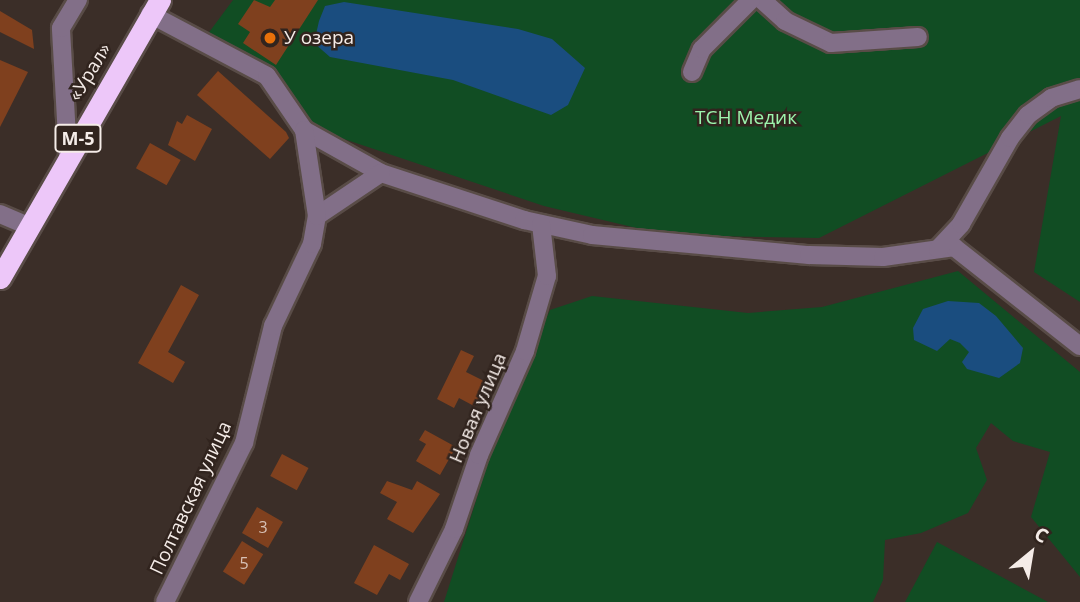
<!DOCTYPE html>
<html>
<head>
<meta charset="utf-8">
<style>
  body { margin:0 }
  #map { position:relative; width:1080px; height:602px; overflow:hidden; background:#3b2e28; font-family:"Open Sans",sans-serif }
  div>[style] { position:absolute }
  .green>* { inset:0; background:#114d23 }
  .water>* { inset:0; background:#1a4d7f }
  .building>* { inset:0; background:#7f401e; transform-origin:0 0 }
  .roads { filter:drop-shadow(2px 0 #594c47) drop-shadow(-2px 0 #594c47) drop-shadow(0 2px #594c47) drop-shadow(0 -2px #594c47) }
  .minor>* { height:18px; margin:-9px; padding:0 9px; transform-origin:9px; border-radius:9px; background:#826f88 }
  .highway>* { height:21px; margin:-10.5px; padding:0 10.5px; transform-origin:10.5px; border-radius:10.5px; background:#edc7f9 }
  .dots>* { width:19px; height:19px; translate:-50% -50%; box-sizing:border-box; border:4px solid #31241e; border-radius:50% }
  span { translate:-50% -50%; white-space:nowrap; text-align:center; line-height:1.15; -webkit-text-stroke:5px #31241e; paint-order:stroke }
  .number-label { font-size:16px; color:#d8c1b6 }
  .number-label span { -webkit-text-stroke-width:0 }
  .shield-label span { padding:2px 5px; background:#31241e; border:2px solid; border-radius:5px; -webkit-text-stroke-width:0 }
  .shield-label { font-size:18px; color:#f5ece8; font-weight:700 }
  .poi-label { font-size:19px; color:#f5ece8 }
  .left { translate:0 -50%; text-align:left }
  .street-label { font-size:19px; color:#f5ece8 }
  .park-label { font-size:19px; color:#9df4ad }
  .north { position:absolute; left:996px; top:518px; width:70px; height:70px; -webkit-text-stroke:5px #31241e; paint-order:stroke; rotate:30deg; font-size:19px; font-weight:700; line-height:28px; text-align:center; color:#f5ece8 }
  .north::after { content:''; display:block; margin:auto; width:24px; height:32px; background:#f5ece8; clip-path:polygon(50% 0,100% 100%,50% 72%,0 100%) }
</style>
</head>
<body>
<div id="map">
  <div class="green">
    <div style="clip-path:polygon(233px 0,1080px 0,1080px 302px,1034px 272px,1061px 116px,819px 238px,666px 235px,544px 206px,323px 132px,207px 35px)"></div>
    <div style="clip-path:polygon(958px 271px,1080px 372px,1080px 577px,1031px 517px,1050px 452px,1013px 441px,991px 423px,976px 448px,987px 480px,968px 513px,921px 533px,885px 540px,883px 580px,873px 602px,444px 602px,503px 415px,550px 310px,592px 296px,748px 313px,822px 307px)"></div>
    <div style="clip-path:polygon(937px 542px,1048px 602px,905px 602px)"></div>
  </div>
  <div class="water">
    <div style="clip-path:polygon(344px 2px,518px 29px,552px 39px,585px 68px,568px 105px,551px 115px,453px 80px,330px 57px,314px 43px,319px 21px,325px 6px)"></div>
    <div style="clip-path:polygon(948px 301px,979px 303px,996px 316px,1023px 348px,1020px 363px,999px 378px,967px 369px,962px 362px,969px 352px,960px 343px,950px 339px,937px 351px,914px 340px,913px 328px,923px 309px)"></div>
  </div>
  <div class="building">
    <div style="clip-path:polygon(254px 0,270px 7px,275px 0,318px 0,276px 65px,243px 43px,250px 32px,238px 24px)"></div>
    <div style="clip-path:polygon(0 11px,32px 30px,34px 49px,0 32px)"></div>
    <div style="clip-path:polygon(0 60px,28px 72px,0 127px)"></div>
    <div style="clip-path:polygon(218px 71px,286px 132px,289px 138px,270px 159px,197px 95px)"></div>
    <div style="clip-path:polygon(187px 115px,212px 129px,195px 161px,168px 145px,177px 121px,182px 124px)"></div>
    <div style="left:150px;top:143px;width:35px;height:29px;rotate:29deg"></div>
    <div style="clip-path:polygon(181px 285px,199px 295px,168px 352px,185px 362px,173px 383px,138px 363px)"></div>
    <div style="clip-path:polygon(461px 350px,474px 356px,466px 372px,486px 382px,483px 388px,486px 390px,474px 406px,459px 398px,454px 408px,437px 399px)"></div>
    <div style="clip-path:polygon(425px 430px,456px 447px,440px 475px,416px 461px,426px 444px,419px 440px)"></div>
    <div style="left:282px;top:454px;width:30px;height:25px;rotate:28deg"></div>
    <div style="clip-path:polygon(387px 481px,412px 490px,417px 481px,440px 494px,413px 533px,387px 519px,397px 502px,380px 493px)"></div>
    <div style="left:257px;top:507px;width:30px;height:30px;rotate:30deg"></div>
    <div style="left:242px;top:541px;width:25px;height:36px;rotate:32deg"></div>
    <div style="clip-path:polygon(374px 545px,409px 564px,400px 580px,389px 574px,377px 595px,354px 583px)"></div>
  </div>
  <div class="roads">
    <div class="minor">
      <div style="left:762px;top:0;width:31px;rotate:42deg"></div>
      <div style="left:785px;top:21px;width:51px;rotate:25.6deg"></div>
      <div style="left:831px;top:43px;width:87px;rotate:-3.9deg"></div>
      <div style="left:150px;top:14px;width:132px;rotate:27.9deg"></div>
      <div style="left:267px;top:76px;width:65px;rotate:55.6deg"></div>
      <div style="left:304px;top:130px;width:88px;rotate:29.2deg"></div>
      <div style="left:381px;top:173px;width:151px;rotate:18.2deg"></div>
      <div style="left:524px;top:220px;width:70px;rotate:12.4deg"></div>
      <div style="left:592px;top:235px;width:218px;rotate:5.3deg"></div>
      <div style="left:809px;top:255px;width:74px;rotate:1.5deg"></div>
      <div style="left:883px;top:257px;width:72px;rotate:-8deg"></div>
      <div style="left:954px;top:247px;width:160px;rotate:38.2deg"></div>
      <div style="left:692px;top:72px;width:25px;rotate:-67deg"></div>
      <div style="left:702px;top:49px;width:69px;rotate:-45deg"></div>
      <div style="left:68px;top:155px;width:127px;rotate:-93.2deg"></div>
      <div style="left:61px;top:28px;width:33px;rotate:-59deg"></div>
      <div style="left:0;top:214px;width:30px;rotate:23deg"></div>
      <div style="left:317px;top:216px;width:77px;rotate:-33.9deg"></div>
      <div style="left:938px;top:249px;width:34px;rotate:-47deg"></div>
      <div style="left:961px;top:224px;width:99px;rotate:-60.3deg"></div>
      <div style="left:1010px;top:138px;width:29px;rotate:-52deg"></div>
      <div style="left:1028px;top:115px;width:29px;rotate:-36deg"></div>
      <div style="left:1051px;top:98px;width:30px;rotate:-17deg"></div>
      <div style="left:165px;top:602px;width:178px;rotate:-63.6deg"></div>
      <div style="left:244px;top:443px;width:121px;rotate:-76.1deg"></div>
      <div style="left:273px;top:326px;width:91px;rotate:-64.6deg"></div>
      <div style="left:312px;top:244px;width:28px;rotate:-80deg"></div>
      <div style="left:317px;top:216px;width:87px;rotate:-98.6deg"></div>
      <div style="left:418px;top:602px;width:81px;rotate:-63.7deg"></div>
      <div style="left:454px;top:529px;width:78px;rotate:-71.3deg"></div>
      <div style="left:479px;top:455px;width:114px;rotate:-66.1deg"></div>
      <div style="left:525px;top:351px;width:78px;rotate:-73.7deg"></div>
      <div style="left:547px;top:276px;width:52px;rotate:-96.6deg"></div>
    </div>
    <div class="highway">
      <div style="left:0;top:278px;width:321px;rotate:-60.1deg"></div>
    </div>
  </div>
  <div class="dots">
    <div style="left:270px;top:38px;background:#e8710a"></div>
  </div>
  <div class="number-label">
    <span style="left:263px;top:527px">3</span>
    <span style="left:244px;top:563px">5</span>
  </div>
  <div class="shield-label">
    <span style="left:78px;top:138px">М-5</span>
  </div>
  <div class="poi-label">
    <span class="left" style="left:284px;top:38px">У озера</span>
  </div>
  <div class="street-label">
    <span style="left:90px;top:72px;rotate:-59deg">«Урал»</span>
    <span style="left:478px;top:408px;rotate:-67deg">Новая улица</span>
    <span style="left:191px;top:498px;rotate:-65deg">Полтавская улица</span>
  </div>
  <div class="park-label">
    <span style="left:746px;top:118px">ТСН Медик</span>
  </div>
  <div class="north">С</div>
</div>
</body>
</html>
